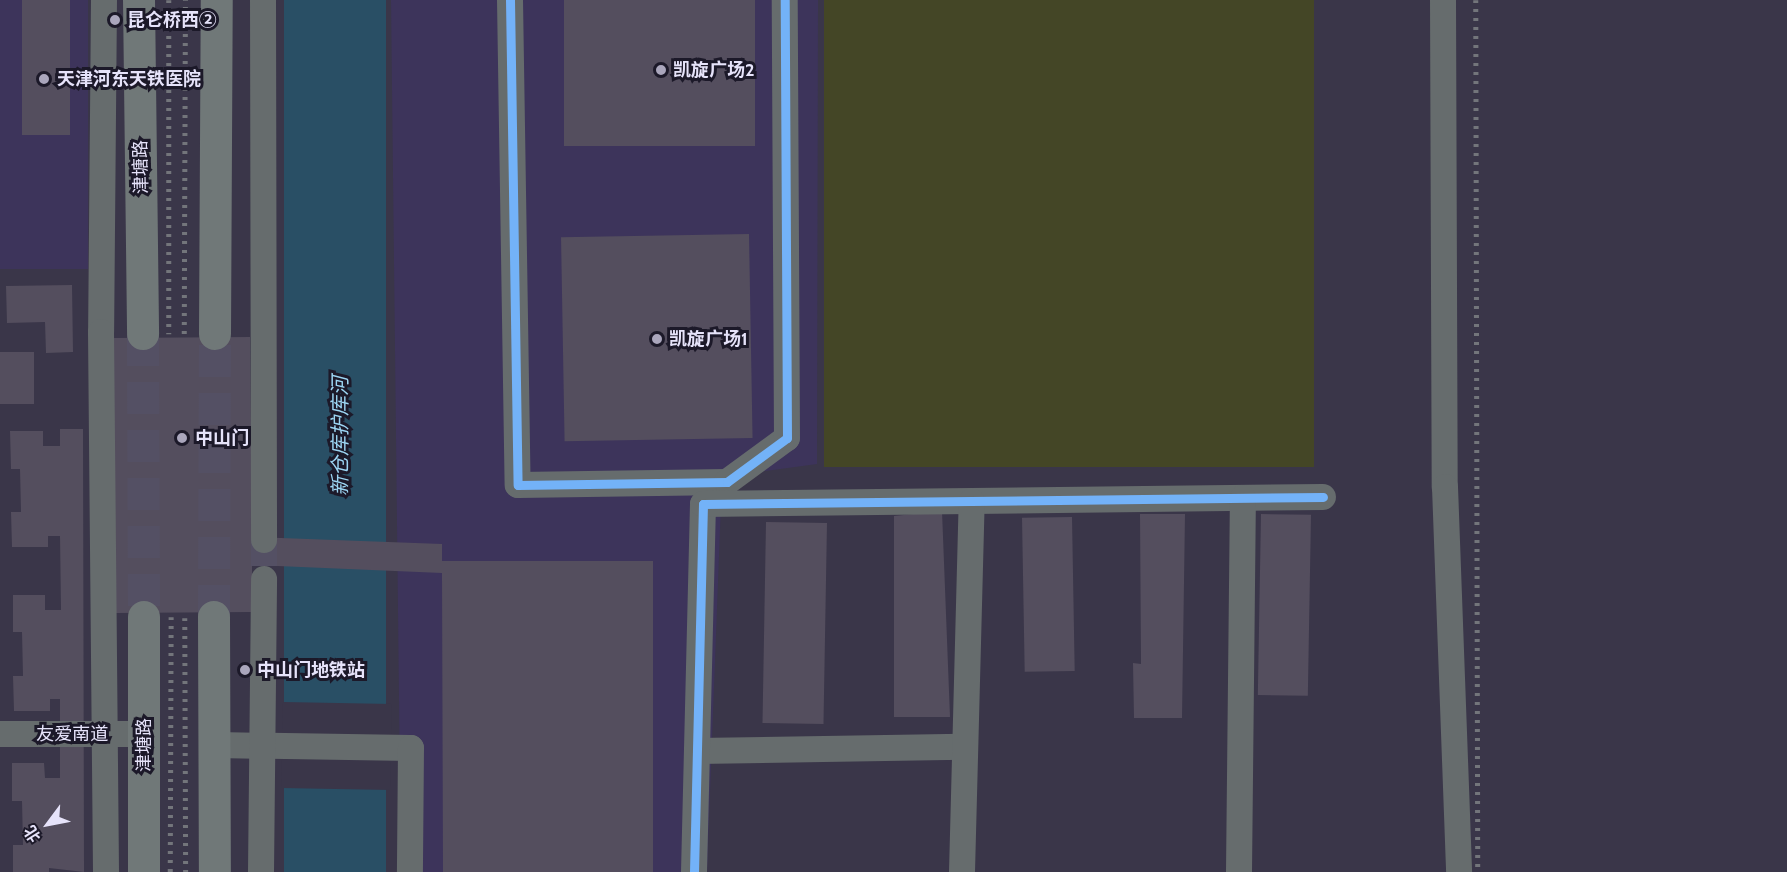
<!DOCTYPE html>
<html>
<head>
<meta charset="utf-8">
<style>
  body { margin:0 }
  #map { position:relative; width:1787px; height:872px; overflow:hidden; background:#3a3649; font-family:Cabin,"Noto Sans SC",sans-serif }
  div>[style] { position:absolute }
  .built>* { inset:0; background:#3d345b; transform-origin:0 0 }
  .green>* { inset:0; background:#444626; transform-origin:0 0 }
  .water>* { inset:0; background:#294f65; transform-origin:0 0 }
  .pier>* { inset:0; background:#3a3649; transform-origin:0 0 }
  .building>* { inset:0; background:#544e5e; transform-origin:0 0 }
  .minor-tunnel>* { height:26px; margin-top:-13px; transform-origin:0; background:repeating-linear-gradient(90deg,#545064 0 26px,transparent 0 39px) }
  .major-tunnel>* { height:32px; margin-top:-16px; transform-origin:0; background:repeating-linear-gradient(90deg,#545064 0 32px,transparent 0 48px) }
  .minor>* { height:26px; margin:-13px; padding:0 13px; transform-origin:13px; border-radius:13px; background:#666c6d }
  .major>* { height:32px; margin:-16px; padding:0 16px; transform-origin:16px; border-radius:16px; background:#707878 }
  .rail>* { height:4.5px; margin-top:-2.25px; transform-origin:0; background:repeating-linear-gradient(90deg,#73757b 0 3px,transparent 0 9px) }
  .cycleway>* { height:9px; margin:-4.5px; padding:0 4.5px; transform-origin:4.5px; border-radius:4.5px; background:#73b2f8 }
  .dots>* { width:16px; height:16px; translate:-50% -50%; box-sizing:border-box; border:3px solid #1c1929; border-radius:50% }
  span { translate:-50% -50%; white-space:nowrap; text-align:center; line-height:1.15; -webkit-text-stroke:6px #1c1929; paint-order:stroke }
  .poi-label { font-size:18px; color:#e6e3fa; font-weight:700 }
  .left { translate:0 -50%; text-align:left }
  .street-label { font-size:18px; color:#e6e3fa }
  .water-label { font-size:20px; color:#9cd5f3; font-style:italic }
  .north { position:absolute; left:18px; top:794px; width:60px; height:60px; -webkit-text-stroke:4px #1c1929; paint-order:stroke; rotate:238deg; font-size:16px; font-weight:700; line-height:24px; text-align:center; color:#e6e3fa }
  .north::after { content:''; display:block; margin:auto; width:21px; height:27px; background:#e6e3fa; clip-path:polygon(50% 0,100% 100%,50% 72%,0 100%) }
</style>
</head>
<body>
<div id="map">
  <div class="built">
    <div style="left:0;top:0;width:88px;height:269px"></div>
    <div style="clip-path:polygon(391px 0,818px 0,817px 464px,722px 477px,707px 872px,401px 872px)"></div>
  </div>
  <div class="green">
    <div style="left:824px;top:0;width:490px;height:467px"></div>
  </div>
  <div class="water">
    <div style="left:284px;top:0;width:102px;height:872px"></div>
  </div>
  <div class="pier">
    <div style="left:283px;top:702px;width:109px;height:86px;rotate:1deg"></div>
  </div>
  <div class="building">
    <div style="left:22px;top:0;width:48px;height:135px"></div>
    <div style="left:564px;top:0;width:191px;height:146px"></div>
    <div style="left:749px;top:234px;width:204px;height:188px;rotate:89deg"></div>
    <div style="clip-path:polygon(72px 285px,73px 352px,46px 353px,45px 322px,7px 323px,6px 286px)"></div>
    <div style="clip-path:polygon(250px 337px,252px 537px,442px 544px,442px 561px,653px 561px,653px 872px,443px 872px,442px 573px,252px 565px,252px 612px,116px 613px,113px 338px)"></div>
    <div style="left:34px;top:352px;width:52px;height:34px;rotate:90deg"></div>
    <div style="clip-path:polygon(60px 429px,83px 429px,84px 872px,49px 868px,49px 872px,13px 872px,13px 845px,23px 845px,22px 801px,12px 801px,12px 763px,44px 763px,45px 778px,60px 778px,60px 699px,50px 699px,50px 711px,14px 711px,13px 676px,23px 676px,22px 632px,13px 632px,13px 595px,45px 595px,45px 610px,61px 610px,60px 536px,48px 536px,48px 547px,12px 547px,11px 512px,21px 512px,20px 469px,11px 469px,10px 431px,43px 431px,43px 446px,60px 446px)"></div>
    <div style="clip-path:polygon(942px 511px,950px 717px,894px 717px,894px 516px)"></div>
    <div style="clip-path:polygon(1140px 514px,1185px 514px,1182px 718px,1134px 718px,1133px 663px,1141px 664px)"></div>
    <div style="left:1261px;top:514px;width:50px;height:181px;rotate:1deg"></div>
    <div style="left:1072px;top:517px;width:154px;height:50px;rotate:89deg"></div>
    <div style="left:766px;top:522px;width:61px;height:201px;rotate:1deg"></div>
  </div>
  <div class="minor-tunnel">
    <div style="left:264px;top:540px;width:39px;rotate:90deg"></div>
  </div>
  <div class="major-tunnel">
    <div style="left:143px;top:334px;width:283px;rotate:89.8deg"></div>
    <div style="left:214px;top:617px;width:283px;rotate:-89.8deg"></div>
  </div>
  <div class="minor">
    <div style="left:104px;top:0;width:332px;rotate:90.5deg"></div>
    <div style="left:101px;top:332px;width:540px;rotate:89.47deg"></div>
    <div style="left:263px;top:0;width:540px;rotate:89.89deg"></div>
    <div style="left:510px;top:0;width:485px;rotate:89.1deg"></div>
    <div style="left:518px;top:485px;width:209px;rotate:-0.8deg"></div>
    <div style="left:727px;top:482px;width:74px;rotate:-36.3deg"></div>
    <div style="left:787px;top:438px;width:438px;rotate:-90.3deg"></div>
    <div style="left:1443px;top:0;width:487px;rotate:89.8deg"></div>
    <div style="left:1445px;top:487px;width:385px;rotate:87.9deg"></div>
    <div style="left:0;top:734px;width:144px"></div>
    <div style="left:216px;top:745px;width:195px;rotate:0.9deg"></div>
    <div style="left:411px;top:748px;width:124px;rotate:90.5deg"></div>
    <div style="left:697px;top:751px;width:266px;rotate:-0.9deg"></div>
    <div style="left:261px;top:872px;width:293px;rotate:-89.4deg"></div>
    <div style="left:694px;top:872px;width:368px;rotate:-88.6deg"></div>
    <div style="left:703px;top:504px;width:620px;rotate:-0.65deg"></div>
    <div style="left:962px;top:872px;width:371px;rotate:-88.5deg"></div>
    <div style="left:1239px;top:872px;width:374px;rotate:-89.4deg"></div>
  </div>
  <div class="major">
    <div style="left:139px;top:0;width:334px;rotate:89.3deg"></div>
    <div style="left:215px;top:334px;width:334px;rotate:-89.7deg"></div>
    <div style="left:214px;top:617px;width:255px;rotate:89.8deg"></div>
    <div style="left:144px;top:872px;width:255px;rotate:-90deg"></div>
  </div>
  <div class="rail">
    <div style="left:169px;top:0;width:334px;rotate:90deg"></div>
    <div style="left:1476px;top:0;width:872px;rotate:89.87deg"></div>
    <div style="left:184px;top:334px;width:334px;rotate:-89.8deg"></div>
    <div style="left:185px;top:618px;width:254px;rotate:89.8deg"></div>
    <div style="left:170px;top:872px;width:255px;rotate:-89.8deg"></div>
  </div>
  <div class="cycleway">
    <div style="left:510px;top:0;width:485px;rotate:89.1deg"></div>
    <div style="left:518px;top:485px;width:209px;rotate:-0.8deg"></div>
    <div style="left:727px;top:482px;width:74px;rotate:-36.3deg"></div>
    <div style="left:787px;top:438px;width:438px;rotate:-90.3deg"></div>
    <div style="left:694px;top:872px;width:368px;rotate:-88.6deg"></div>
    <div style="left:703px;top:504px;width:620px;rotate:-0.65deg"></div>
  </div>
  <div class="dots">
    <div style="left:115px;top:20px;background:#aaa6bc"></div>
    <div style="left:661px;top:70px;background:#aaa6bc"></div>
    <div style="left:44px;top:79px;background:#aaa6bc"></div>
    <div style="left:657px;top:339px;background:#aaa6bc"></div>
    <div style="left:182px;top:438px;background:#aaa6bc"></div>
    <div style="left:245px;top:670px;background:#aaa6bc"></div>
  </div>
  <div class="poi-label">
    <span class="left" style="left:127px;top:20px">昆仑桥西②</span>
    <span class="left" style="left:673px;top:70px">凯旋广场2</span>
    <span class="left" style="left:57px;top:79px">天津河东天铁医院</span>
    <span class="left" style="left:669px;top:339px">凯旋广场1</span>
    <span class="left" style="left:195px;top:438px">中山门</span>
    <span class="left" style="left:257px;top:670px">中山门地铁站</span>
  </div>
  <div class="street-label">
    <span style="left:141px;top:167px;rotate:-91deg">津塘路</span>
    <span style="left:72px;top:734px">友爱南道</span>
    <span style="left:144px;top:745px;rotate:-90deg">津塘路</span>
  </div>
  <div class="water-label">
    <span style="left:340px;top:436px;rotate:-90deg">新仓库护库河</span>
  </div>
  <div class="north">北</div>
</div>
</body>
</html>
